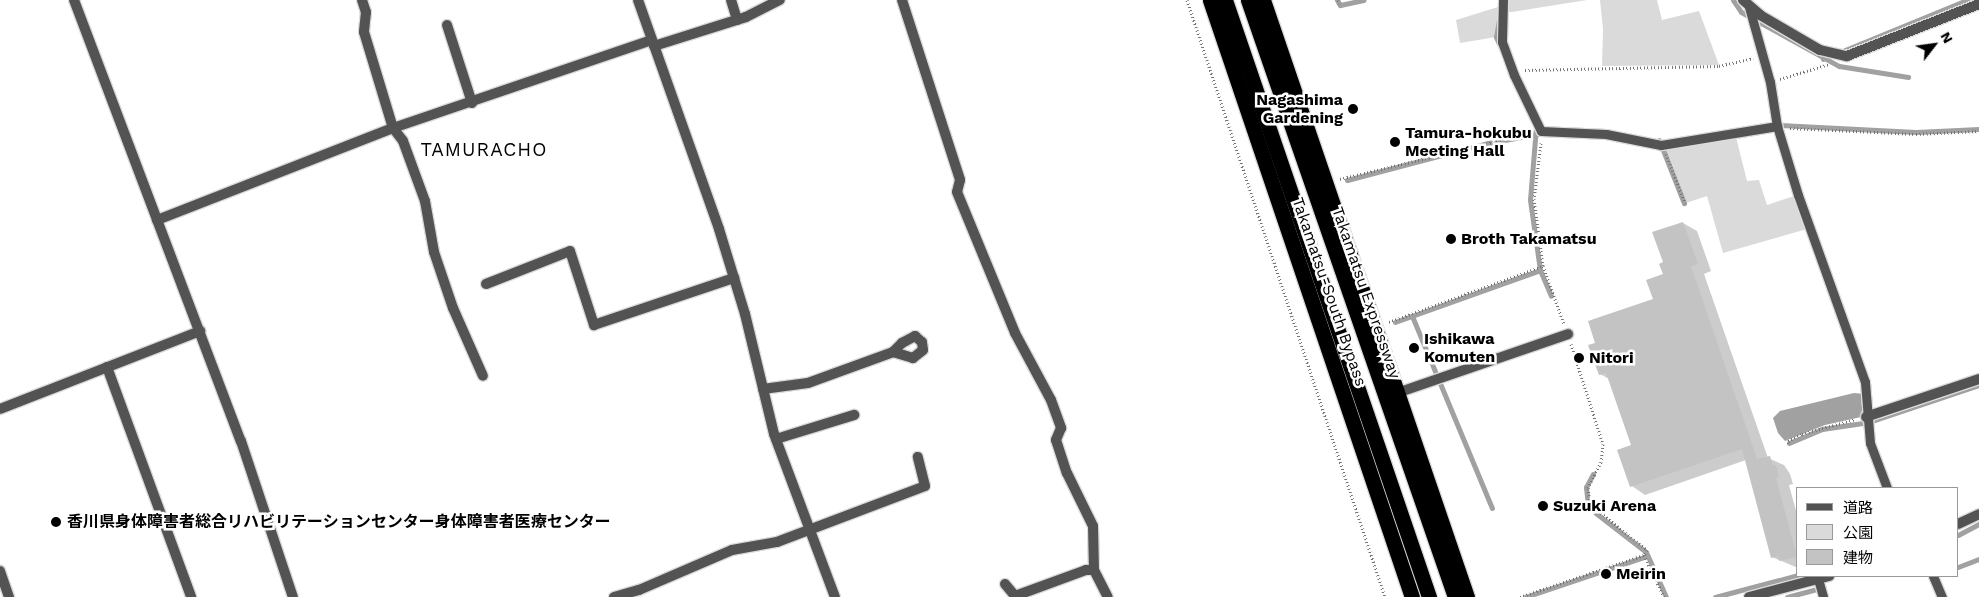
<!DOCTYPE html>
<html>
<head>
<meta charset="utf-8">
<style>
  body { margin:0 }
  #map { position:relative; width:1979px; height:597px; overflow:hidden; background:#fff; font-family:"Work Sans","Noto Sans JP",sans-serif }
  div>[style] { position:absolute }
  .green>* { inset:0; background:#dadada }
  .water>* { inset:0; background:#a1a1a1 }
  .shadow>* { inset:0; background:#0003 }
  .stream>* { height:5px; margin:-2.5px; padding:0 2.5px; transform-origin:2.5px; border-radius:2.5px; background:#a1a1a1 }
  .building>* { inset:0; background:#c3c3c3 }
  .path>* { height:3px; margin-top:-1.5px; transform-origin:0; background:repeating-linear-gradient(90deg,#757575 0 1px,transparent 0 3.5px) }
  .roads { filter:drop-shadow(1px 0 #dbdbdb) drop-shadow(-1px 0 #dbdbdb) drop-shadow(0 1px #dbdbdb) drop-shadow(0 -1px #dbdbdb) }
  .lane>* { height:9px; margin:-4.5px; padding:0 4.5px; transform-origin:4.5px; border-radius:4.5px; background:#535353 }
  .street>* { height:10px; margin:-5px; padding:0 5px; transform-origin:5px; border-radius:5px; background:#535353 }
  .highway>* { height:15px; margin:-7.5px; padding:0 7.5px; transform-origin:7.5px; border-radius:7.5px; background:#000 }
  .dots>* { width:14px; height:14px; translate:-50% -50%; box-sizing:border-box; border:2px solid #fff; border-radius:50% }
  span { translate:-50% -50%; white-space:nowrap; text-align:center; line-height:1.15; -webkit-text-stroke:5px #fff; paint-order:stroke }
  .poi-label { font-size:16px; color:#000; font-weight:700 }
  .right { translate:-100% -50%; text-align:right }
  .left { translate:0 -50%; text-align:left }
  .street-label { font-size:16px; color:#000 }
  .quarter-label { font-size:19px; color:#000; letter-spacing:1px }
  .legend { position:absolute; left:1796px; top:487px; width:162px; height:90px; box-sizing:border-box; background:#fff; border:1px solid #999; margin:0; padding:6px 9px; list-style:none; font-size:15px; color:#000 }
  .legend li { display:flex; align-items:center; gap:10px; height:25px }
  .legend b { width:25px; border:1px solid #999 }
  .north { position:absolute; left:1909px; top:20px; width:50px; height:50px; -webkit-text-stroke:4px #fff; paint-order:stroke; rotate:60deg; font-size:14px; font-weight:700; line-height:20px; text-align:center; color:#000 }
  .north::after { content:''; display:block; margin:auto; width:18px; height:22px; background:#000; clip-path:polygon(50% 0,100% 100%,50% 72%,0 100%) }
</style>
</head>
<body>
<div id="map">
  <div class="green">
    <div style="clip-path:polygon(1507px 0,1587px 0,1512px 12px,1507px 12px)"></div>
    <div style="clip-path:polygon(1600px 0,1657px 0,1662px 20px,1699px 11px,1719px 65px,1602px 66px,1603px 29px)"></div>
    <div style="clip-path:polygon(1498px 7px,1496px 37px,1460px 43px,1456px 20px)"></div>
    <div style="clip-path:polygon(1736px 137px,1747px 181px,1759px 180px,1767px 205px,1794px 196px,1807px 229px,1723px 253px,1707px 196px,1686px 203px,1663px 148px)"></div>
  </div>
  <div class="water">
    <div style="clip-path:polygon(1854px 393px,1864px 394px,1861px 417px,1825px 425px,1785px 441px,1778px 433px,1773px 418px,1780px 411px)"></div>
  </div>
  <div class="shadow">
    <div style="clip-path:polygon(1683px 223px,1697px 231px,1711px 271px,1704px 274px,1768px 458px,1784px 465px,1790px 474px,1793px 484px,1789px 485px,1798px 518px,1798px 568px,1772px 557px,1746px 460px,1645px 495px,1632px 486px,1633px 446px,1609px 379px,1600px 374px,1597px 343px,1654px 300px,1665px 274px,1665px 263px)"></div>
  </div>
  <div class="stream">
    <div style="left:1337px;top:0;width:6px;rotate:59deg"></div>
    <div style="left:1340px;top:5px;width:24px;rotate:-12deg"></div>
    <div style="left:1733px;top:0;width:14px;rotate:56deg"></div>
    <div style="left:1741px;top:12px;width:112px;rotate:28.9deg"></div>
    <div style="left:1839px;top:66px;width:70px;rotate:9.1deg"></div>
    <div style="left:1499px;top:20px;width:17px;rotate:100deg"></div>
    <div style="left:1496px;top:37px;width:10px;rotate:66deg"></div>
    <div style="left:1823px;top:59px;width:156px;rotate:-22.3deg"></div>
    <div style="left:1780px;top:125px;width:136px;rotate:2.9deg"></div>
    <div style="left:1916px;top:132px;width:63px;rotate:-2.7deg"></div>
    <div style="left:1536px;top:127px;width:73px;rotate:94.7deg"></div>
    <div style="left:1530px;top:200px;width:71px;rotate:81.9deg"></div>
    <div style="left:1540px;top:270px;width:28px;rotate:67deg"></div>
    <div style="left:1659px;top:140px;width:68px;rotate:68.4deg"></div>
    <div style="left:1347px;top:180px;width:146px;rotate:-14.7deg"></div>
    <div style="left:1488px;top:143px;width:51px;rotate:-10.2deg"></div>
    <div style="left:1412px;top:316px;width:208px;rotate:67.4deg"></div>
    <div style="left:1395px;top:322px;width:154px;rotate:-19.7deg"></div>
    <div style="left:1789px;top:443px;width:36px;rotate:-23deg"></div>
    <div style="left:1822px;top:429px;width:48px;rotate:-8.5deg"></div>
    <div style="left:1869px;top:422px;width:116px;rotate:-18.6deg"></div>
    <div style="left:1593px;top:474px;width:15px;rotate:118deg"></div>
    <div style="left:1586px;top:487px;width:20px;rotate:84deg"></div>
    <div style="left:1588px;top:507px;width:73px;rotate:37.8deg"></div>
    <div style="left:1646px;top:552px;width:49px;rotate:66deg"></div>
    <div style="left:1958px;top:535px;width:24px;rotate:-28deg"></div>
    <div style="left:1958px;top:567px;width:22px;rotate:-21deg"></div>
    <div style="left:1525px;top:597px;width:129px;rotate:-18.6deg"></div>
    <div style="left:1715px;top:597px;width:86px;rotate:-14.8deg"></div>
    <div style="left:1787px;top:597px;width:28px;rotate:-15deg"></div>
  </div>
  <div class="building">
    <div style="clip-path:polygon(1683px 222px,1698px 264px,1691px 266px,1757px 459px,1770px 456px,1773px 466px,1776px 465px,1779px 477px,1776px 478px,1797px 557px,1779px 561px,1778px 556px,1771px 558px,1742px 449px,1630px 487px,1617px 450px,1631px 445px,1606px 373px,1599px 375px,1588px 345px,1595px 343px,1588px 321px,1653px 299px,1646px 280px,1663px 274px,1659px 264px,1663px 262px,1652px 232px)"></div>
  </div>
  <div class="path">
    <div style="left:1187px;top:0;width:629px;rotate:71.65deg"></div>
    <div style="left:1338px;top:0;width:4px;rotate:76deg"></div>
    <div style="left:1525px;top:70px;width:194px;rotate:-1.2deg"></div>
    <div style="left:1719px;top:66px;width:35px;rotate:-13deg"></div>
    <div style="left:1780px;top:79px;width:51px;rotate:-17deg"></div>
    <div style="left:1790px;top:128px;width:126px;rotate:2.7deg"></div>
    <div style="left:1916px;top:134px;width:63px;rotate:-2.7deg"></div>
    <div style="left:1541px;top:143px;width:56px;rotate:97.1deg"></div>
    <div style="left:1534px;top:199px;width:68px;rotate:82.3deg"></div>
    <div style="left:1543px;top:266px;width:62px;rotate:70.1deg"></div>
    <div style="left:1666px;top:154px;width:53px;rotate:68.8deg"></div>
    <div style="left:1340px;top:179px;width:195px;rotate:-13.6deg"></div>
    <div style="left:1389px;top:322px;width:164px;rotate:-20deg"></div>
    <div style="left:1571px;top:344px;width:105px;rotate:72.3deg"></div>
    <div style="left:1603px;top:444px;width:18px;rotate:96deg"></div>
    <div style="left:1601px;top:462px;width:29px;rotate:117deg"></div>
    <div style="left:1588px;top:488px;width:16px;rotate:83deg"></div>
    <div style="left:1590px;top:504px;width:73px;rotate:38.9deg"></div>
    <div style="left:1647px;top:550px;width:6px;rotate:121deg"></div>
    <div style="left:1644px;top:555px;width:47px;rotate:64.5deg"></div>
    <div style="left:1789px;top:443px;width:2px;rotate:-117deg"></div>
    <div style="left:1788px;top:441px;width:16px;rotate:-27deg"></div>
    <div style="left:1802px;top:434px;width:56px;rotate:-15.5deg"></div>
    <div style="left:1520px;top:597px;width:131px;rotate:-18.7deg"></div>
  </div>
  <div class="roads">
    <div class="lane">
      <div style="left:1503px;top:0;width:42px;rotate:91.4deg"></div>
      <div style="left:1502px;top:42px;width:35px;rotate:70deg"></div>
      <div style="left:1514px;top:75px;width:62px;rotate:64.3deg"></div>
      <div style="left:1541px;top:131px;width:65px;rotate:2.6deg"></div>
      <div style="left:1606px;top:134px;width:56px;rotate:11.3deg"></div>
      <div style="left:1661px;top:145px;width:118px;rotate:-9.3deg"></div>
      <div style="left:1749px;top:7px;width:78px;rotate:74.4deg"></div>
      <div style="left:1770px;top:82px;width:45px;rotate:81deg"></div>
      <div style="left:1777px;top:126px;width:72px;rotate:73.1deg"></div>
      <div style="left:1798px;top:195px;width:199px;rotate:70.3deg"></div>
      <div style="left:1865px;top:382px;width:61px;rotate:85.3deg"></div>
      <div style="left:1870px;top:443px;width:48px;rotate:69.3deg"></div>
      <div style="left:1933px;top:576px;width:23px;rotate:67deg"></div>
      <div style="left:1818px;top:579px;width:19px;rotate:74deg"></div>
    </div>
    <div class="street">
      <div style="left:74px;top:0;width:472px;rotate:69.3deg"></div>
      <div style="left:241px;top:441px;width:164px;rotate:71.6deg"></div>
      <div style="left:362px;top:0;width:13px;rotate:72deg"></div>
      <div style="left:366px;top:12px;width:20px;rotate:96deg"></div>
      <div style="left:364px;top:32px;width:100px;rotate:73.2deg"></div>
      <div style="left:393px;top:128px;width:16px;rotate:52deg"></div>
      <div style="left:403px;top:141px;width:64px;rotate:69.9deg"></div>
      <div style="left:425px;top:201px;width:52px;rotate:80deg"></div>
      <div style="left:434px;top:252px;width:59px;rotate:71.3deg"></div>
      <div style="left:453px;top:308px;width:74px;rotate:66.2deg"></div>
      <div style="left:638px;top:0;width:243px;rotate:70.5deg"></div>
      <div style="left:719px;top:229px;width:89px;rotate:73deg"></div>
      <div style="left:745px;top:314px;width:123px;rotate:76.4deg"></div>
      <div style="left:774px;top:434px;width:174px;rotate:69.5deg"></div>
      <div style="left:731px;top:0;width:21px;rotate:73deg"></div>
      <div style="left:902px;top:0;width:189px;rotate:72.1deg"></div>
      <div style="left:960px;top:180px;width:12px;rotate:104deg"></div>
      <div style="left:957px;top:192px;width:152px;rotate:67.6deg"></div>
      <div style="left:1015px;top:333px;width:76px;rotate:61.8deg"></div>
      <div style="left:1051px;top:400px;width:30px;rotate:70deg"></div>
      <div style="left:1061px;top:428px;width:13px;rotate:113deg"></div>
      <div style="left:1056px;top:440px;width:35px;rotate:72deg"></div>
      <div style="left:1067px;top:473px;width:59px;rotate:63.9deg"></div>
      <div style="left:1093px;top:526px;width:44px;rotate:88.7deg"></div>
      <div style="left:1094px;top:570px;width:30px;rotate:63deg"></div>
      <div style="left:1743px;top:0;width:23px;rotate:41deg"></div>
      <div style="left:1760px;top:15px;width:69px;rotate:30.3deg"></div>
      <div style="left:1820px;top:50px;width:28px;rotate:13deg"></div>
      <div style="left:1847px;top:56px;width:142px;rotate:-21.5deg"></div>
      <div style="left:447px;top:25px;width:82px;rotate:72.2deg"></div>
      <div style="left:654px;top:46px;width:96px;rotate:-17.5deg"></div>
      <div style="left:746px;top:17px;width:38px;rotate:-27deg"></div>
      <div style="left:157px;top:220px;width:253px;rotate:-21.3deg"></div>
      <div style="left:393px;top:128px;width:273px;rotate:-18.8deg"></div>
      <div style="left:486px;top:284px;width:90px;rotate:-21.4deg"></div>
      <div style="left:570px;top:251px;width:78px;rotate:72deg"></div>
      <div style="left:594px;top:325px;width:148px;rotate:-18.6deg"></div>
      <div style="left:107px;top:367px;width:245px;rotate:69.9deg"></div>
      <div style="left:763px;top:389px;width:45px;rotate:-7.6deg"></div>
      <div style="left:808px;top:383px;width:90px;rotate:-20deg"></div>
      <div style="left:893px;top:352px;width:13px;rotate:-45deg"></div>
      <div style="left:902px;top:343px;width:15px;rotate:-28deg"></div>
      <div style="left:915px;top:336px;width:9px;rotate:41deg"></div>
      <div style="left:922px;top:342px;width:8px;rotate:83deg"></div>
      <div style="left:923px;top:350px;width:13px;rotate:141deg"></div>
      <div style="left:913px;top:358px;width:21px;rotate:-163deg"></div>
      <div style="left:1397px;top:393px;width:181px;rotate:-19deg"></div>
      <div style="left:0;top:409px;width:215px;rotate:-21.3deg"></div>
      <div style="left:1866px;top:417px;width:119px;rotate:-18.6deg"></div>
      <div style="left:776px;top:439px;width:82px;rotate:-17.1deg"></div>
      <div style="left:1958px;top:524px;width:23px;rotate:-25deg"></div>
      <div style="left:0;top:571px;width:28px;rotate:71deg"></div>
      <div style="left:1005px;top:584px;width:16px;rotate:50deg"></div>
      <div style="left:1015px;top:596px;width:76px;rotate:-20.1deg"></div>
      <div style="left:1086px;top:570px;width:8px"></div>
      <div style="left:614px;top:597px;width:26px;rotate:-16deg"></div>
      <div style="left:639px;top:590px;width:101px;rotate:-23.3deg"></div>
      <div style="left:732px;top:550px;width:46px;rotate:-10.1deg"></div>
      <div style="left:777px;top:542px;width:158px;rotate:-20.7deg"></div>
      <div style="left:925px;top:486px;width:30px;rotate:-104deg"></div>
      <div style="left:1749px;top:597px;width:83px;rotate:-14.7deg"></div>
    </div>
    <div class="highway">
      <div style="left:1210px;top:0;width:630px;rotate:71.31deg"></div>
      <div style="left:1225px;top:0;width:631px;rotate:71.13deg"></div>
      <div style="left:1248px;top:0;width:632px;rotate:70.88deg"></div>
      <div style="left:1263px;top:0;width:631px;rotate:71.13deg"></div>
    </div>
  </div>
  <div class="dots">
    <div style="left:1353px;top:109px;background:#000"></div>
    <div style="left:1395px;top:142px;background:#000"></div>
    <div style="left:1451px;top:239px;background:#000"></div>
    <div style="left:1414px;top:348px;background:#000"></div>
    <div style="left:1579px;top:358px;background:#000"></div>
    <div style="left:1543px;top:506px;background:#000"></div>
    <div style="left:56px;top:522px;background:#000"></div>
    <div style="left:1606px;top:574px;background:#000"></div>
  </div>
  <div class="poi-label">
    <span class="right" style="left:1343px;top:109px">Nagashima<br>Gardening</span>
    <span class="left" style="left:1405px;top:142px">Tamura-hokubu<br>Meeting Hall</span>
    <span class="left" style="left:1461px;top:239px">Broth Takamatsu</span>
    <span class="left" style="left:1424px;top:348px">Ishikawa<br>Komuten</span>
    <span class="left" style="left:1589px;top:358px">Nitori</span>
    <span class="left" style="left:1553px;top:506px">Suzuki Arena</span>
    <span class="left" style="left:67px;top:522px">香川県身体障害者総合リハビリテーションセンター身体障害者医療センター</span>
    <span class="left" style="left:1616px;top:574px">Meirin</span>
  </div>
  <div class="street-label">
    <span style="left:1329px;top:292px;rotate:71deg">Takamatsu-South Bypass</span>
    <span style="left:1366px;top:293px;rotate:71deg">Takamatsu Expressway</span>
  </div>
  <div class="quarter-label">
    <span style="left:484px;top:150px">TAMURACHO</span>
  </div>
  <ul class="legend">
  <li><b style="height:6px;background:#535353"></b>道路</li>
  <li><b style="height:14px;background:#dadada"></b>公園</li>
  <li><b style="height:14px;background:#c3c3c3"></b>建物</li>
  </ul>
  <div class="north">N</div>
</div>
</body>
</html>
